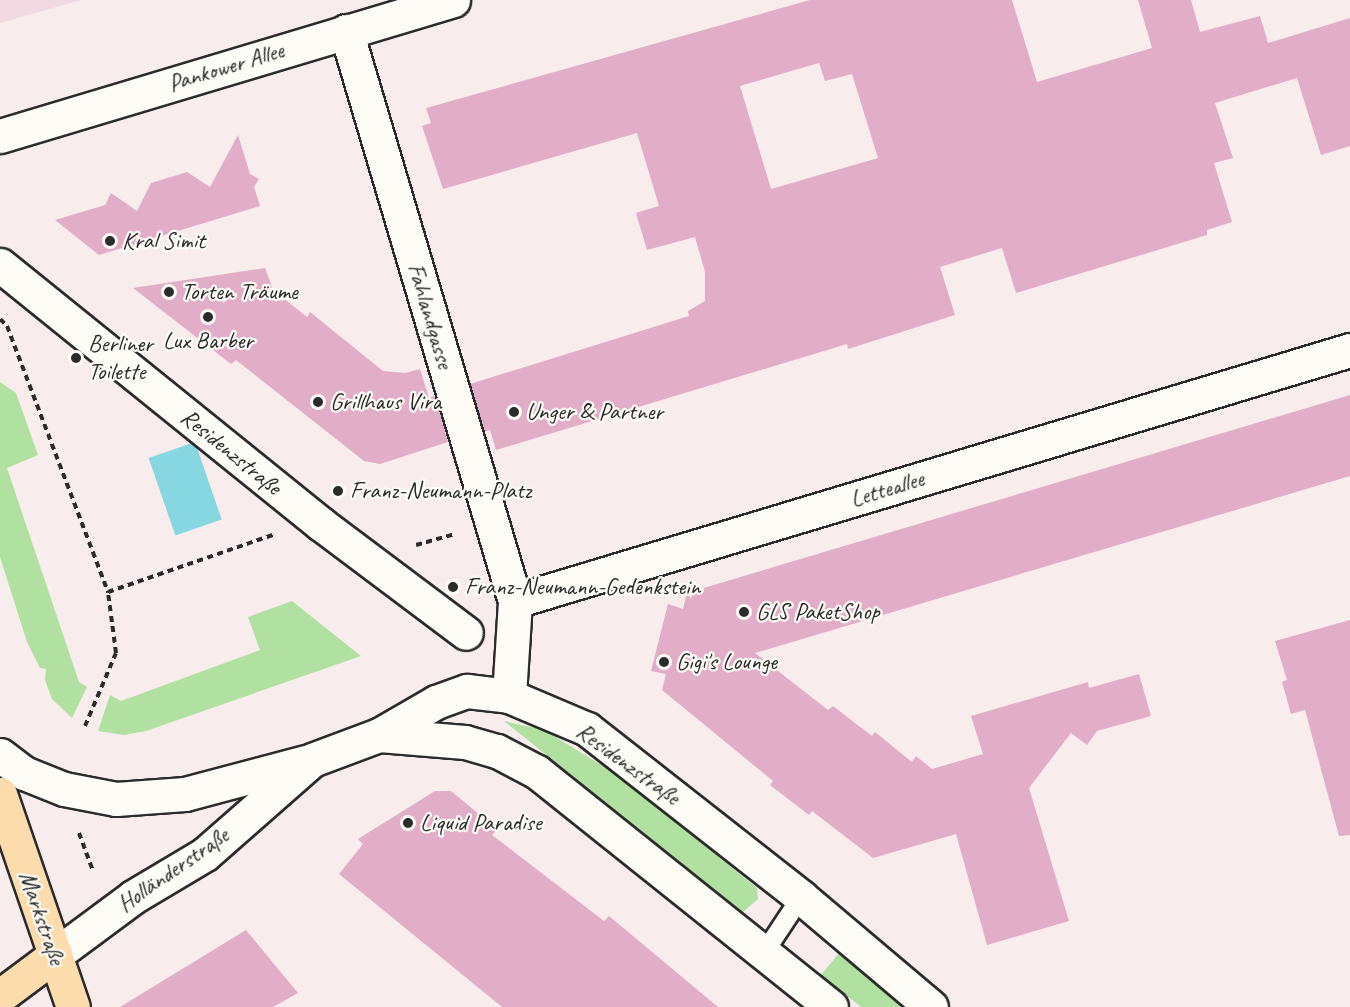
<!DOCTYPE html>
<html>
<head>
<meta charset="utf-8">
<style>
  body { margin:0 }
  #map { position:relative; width:1350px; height:1007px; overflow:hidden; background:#f8eced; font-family:Caveat,sans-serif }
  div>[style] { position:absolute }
  .built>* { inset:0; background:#f1d9e2 }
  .green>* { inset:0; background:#b0e1a1 }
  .water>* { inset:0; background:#87d7e2; transform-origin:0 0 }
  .building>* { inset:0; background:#e2adc7 }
  .path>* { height:4px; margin-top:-2px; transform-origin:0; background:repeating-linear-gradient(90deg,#2b2b2b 0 6px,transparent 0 10.5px) }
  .roads { filter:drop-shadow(2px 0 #2b2b2b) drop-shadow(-2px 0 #2b2b2b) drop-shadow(0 2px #2b2b2b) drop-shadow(0 -2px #2b2b2b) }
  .lane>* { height:18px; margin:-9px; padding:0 9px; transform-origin:9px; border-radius:9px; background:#fdfcf7 }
  .street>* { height:33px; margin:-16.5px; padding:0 16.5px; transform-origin:16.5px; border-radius:16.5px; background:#fdfcf7 }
  .secondary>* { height:33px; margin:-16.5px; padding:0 16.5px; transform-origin:16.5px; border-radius:16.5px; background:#fdfcf7 }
  .primary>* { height:33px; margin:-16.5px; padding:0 16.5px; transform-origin:16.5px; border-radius:16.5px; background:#fcdcac }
  .dots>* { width:16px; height:16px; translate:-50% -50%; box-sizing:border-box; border:3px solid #fdfcf7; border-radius:50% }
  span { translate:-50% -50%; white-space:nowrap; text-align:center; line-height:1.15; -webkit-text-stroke:4.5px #fdfcf7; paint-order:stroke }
  .street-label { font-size:24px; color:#2b2b2b }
  .poi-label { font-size:24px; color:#2b2b2b }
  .left { translate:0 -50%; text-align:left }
</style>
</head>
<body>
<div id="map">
  <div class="built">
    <div style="clip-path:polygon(0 0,81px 0,0 23px)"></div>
  </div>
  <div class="green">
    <div style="clip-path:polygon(0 382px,16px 393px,38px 455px,7px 468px,79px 682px,87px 687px,72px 718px,52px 699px,45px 680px,46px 669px,40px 668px,27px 642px,0 557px)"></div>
    <div style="clip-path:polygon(292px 601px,361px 656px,146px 731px,124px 735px,98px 731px,110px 695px,121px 701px,260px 650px,248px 617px)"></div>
    <div style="clip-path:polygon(504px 721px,544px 730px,616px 774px,757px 888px,758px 899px,743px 912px)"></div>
    <div style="clip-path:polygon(840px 952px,904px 1007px,861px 1007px,821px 975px)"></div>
  </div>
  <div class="water">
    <div style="left:195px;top:442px;width:82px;height:49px;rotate:71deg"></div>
  </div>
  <div class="building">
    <div style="clip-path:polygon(evenodd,810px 0,1012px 0,1037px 82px,1152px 48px,1138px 0,1191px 0,1200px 32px,1260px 16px,1268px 43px,1350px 18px,1350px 146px,1321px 155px,1297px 78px,1215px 103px,1233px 158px,1214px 163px,1232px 222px,1207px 230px,1207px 235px,1016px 293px,1002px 248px,940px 267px,955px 315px,848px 349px,847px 344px,496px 450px,490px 430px,484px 432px,470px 384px,689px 316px,688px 311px,705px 301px,705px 272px,695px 237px,647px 250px,636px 213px,659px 206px,637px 133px,443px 189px,422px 126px,431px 123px,426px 108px,810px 0,819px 63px,825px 81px,852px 74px,878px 158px,771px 189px,740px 86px,819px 63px)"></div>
    <div style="clip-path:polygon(238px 135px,250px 174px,259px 179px,254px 187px,260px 206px,99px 255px,55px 220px,105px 205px,111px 193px,137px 211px,151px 183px,187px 172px,210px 187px)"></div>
    <div style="clip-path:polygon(265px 268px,273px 290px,307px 317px,310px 312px,383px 371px,405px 373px,420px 369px,429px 398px,435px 396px,448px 442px,380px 464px,364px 461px,236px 360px,231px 364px,133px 288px)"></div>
    <div style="clip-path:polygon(1350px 395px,1350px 476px,755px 653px,828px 710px,833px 706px,872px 736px,875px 732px,912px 762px,916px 756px,932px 769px,983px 754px,971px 716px,1088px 682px,1089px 688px,1139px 674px,1151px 716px,1097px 731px,1087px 745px,1071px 733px,1029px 788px,1069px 921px,987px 945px,956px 834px,873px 858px,812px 811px,809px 815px,770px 785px,773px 781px,662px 690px,666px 674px,651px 671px,668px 604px,683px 609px,687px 593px)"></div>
    <div style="clip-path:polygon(1350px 620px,1350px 835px,1339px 836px,1305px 710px,1291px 714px,1282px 682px,1287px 680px,1275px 641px)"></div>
    <div style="clip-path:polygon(435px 791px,451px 791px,497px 829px,492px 835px,604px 921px,609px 916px,718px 1007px,502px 1007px,339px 874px,363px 844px,358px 839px)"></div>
    <div style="clip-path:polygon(246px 930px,298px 993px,273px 1007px,120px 1007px)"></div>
  </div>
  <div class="path">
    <div style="left:0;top:319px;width:10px;rotate:45deg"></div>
    <div style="left:7px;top:326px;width:285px;rotate:69.2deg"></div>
    <div style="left:416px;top:545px;width:41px;rotate:-15.8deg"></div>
    <div style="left:85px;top:726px;width:79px;rotate:-67deg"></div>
    <div style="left:116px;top:653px;width:62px;rotate:-97.5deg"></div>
    <div style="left:108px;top:592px;width:175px;rotate:-19.1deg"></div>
    <div style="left:79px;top:833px;width:40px;rotate:69.8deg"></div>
  </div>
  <div class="roads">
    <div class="lane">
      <div style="left:764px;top:953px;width:67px;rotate:-56.5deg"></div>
    </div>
    <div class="street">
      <div style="left:346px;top:31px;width:595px;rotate:73.49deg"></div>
      <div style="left:515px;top:601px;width:95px;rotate:93.6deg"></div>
      <div style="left:0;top:265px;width:412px;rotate:38.9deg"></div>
      <div style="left:321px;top:524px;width:181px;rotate:36.9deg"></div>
      <div style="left:515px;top:601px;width:872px;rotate:-16.73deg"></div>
    </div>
    <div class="secondary">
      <div style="left:0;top:136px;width:473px;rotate:-16.7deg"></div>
      <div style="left:379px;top:735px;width:86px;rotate:4.7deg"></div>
      <div style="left:465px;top:742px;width:33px;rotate:16deg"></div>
      <div style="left:497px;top:751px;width:45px;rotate:27.7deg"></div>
      <div style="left:537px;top:772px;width:376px;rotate:38.6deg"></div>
      <div style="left:0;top:755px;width:30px;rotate:37deg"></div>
      <div style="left:24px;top:773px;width:43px;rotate:21.8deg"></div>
      <div style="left:64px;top:789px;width:53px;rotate:10.9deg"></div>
      <div style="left:116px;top:799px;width:69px;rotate:-4.1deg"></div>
      <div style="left:185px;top:794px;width:124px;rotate:-14.9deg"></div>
      <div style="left:55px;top:955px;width:97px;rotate:-36.6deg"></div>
      <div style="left:133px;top:897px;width:84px;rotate:-30.8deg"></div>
      <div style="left:205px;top:854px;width:142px;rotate:-41.3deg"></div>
      <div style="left:312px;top:760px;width:72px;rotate:-20.5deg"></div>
      <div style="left:379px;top:735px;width:66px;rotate:-30.1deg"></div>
      <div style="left:436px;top:702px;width:33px;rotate:-20deg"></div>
      <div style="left:467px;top:691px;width:42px;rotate:6.8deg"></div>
      <div style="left:509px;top:696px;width:85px;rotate:22.9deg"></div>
      <div style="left:587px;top:729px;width:272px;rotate:38.1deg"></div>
      <div style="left:801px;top:897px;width:170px;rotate:40.2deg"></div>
    </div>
    <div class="primary">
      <div style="left:0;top:794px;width:225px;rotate:71.1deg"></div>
      <div style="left:0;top:996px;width:69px;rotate:-36.7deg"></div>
    </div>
  </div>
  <div class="dots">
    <div style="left:110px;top:241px;background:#2b2b2b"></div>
    <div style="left:169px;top:292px;background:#2b2b2b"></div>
    <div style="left:208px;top:317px;background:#2b2b2b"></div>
    <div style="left:76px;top:358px;background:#2b2b2b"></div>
    <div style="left:318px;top:402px;background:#2b2b2b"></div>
    <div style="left:514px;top:412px;background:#2b2b2b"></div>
    <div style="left:338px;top:491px;background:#2b2b2b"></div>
    <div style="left:453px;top:587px;background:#2b2b2b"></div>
    <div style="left:744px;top:612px;background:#2b2b2b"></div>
    <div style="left:664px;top:662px;background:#2b2b2b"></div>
    <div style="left:408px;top:823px;background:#2b2b2b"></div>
  </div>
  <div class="street-label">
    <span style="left:226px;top:67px;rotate:-17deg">Pankower Allee</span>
    <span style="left:430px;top:316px;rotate:73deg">Fahlandgasse</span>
    <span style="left:231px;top:452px;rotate:39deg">Residenzstraße</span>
    <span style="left:887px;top:489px;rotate:-17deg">Letteallee</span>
    <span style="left:628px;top:764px;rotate:36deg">Residenzstraße</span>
    <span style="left:173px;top:870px;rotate:-35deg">Holländerstraße</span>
    <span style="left:42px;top:918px;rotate:71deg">Markstraße</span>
  </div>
  <div class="poi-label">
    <span class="left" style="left:122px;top:241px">Kral Simit</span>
    <span class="left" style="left:181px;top:292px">Torten Träume</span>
    <span style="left:208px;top:341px">Lux Barber</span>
    <span class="left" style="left:88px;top:358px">Berliner<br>Toilette</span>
    <span class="left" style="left:330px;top:402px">Grillhaus Vira</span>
    <span class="left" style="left:526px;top:412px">Unger &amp; Partner</span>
    <span class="left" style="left:350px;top:491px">Franz-Neumann-Platz</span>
    <span class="left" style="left:465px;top:587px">Franz-Neumann-Gedenkstein</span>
    <span class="left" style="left:756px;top:612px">GLS PaketShop</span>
    <span class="left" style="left:676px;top:662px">Gigi's Lounge</span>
    <span class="left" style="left:420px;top:823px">Liquid Paradise</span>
  </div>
</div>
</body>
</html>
